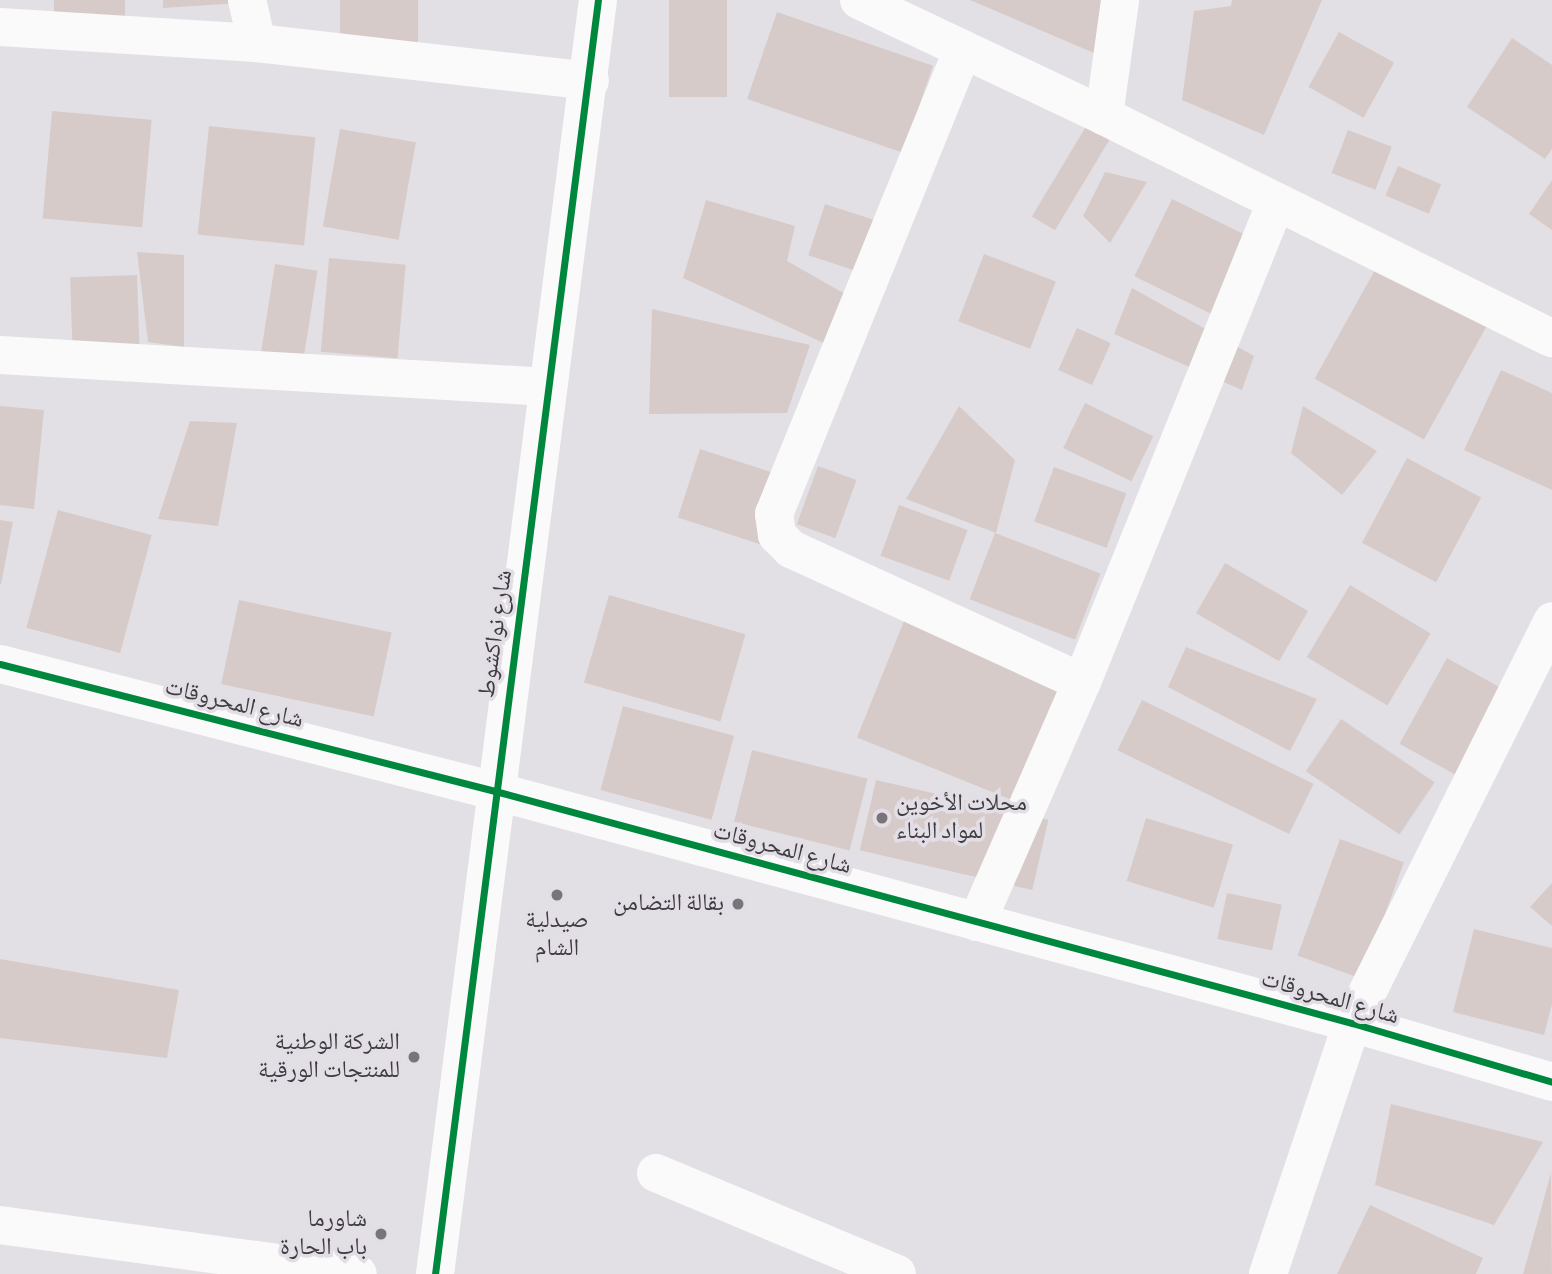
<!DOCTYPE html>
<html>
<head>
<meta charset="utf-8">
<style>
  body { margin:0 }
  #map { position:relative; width:1552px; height:1274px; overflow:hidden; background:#e2e0e4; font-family:"Alegreya Sans","Noto Naskh Arabic",sans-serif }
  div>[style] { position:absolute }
  .building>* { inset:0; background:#d7cbc9; transform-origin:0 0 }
  .minor>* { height:38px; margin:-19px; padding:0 19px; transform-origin:19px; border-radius:19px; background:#fbfafb }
  .cycleway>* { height:7px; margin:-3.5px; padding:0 3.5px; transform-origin:3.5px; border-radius:3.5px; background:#00873e }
  .dots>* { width:19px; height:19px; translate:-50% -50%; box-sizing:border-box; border:4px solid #e3dee6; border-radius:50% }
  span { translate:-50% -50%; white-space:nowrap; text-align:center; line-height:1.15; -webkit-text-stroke:7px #e3dee6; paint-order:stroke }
  .street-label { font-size:24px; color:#3d3c3f }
  .poi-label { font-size:24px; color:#3d3c3f }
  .left { translate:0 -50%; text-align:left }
  .right { translate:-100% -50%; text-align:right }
</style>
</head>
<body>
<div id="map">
  <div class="building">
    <div style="left:54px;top:0;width:71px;height:43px"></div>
    <div style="clip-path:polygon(163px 0,240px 0,240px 3px,163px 8px)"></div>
    <div style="left:340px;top:0;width:78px;height:45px"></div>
    <div style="left:669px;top:0;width:58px;height:97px"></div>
    <div style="clip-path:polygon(970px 0,1128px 0,1115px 62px)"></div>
    <div style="clip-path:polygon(1232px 0,1322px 0,1264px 135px,1182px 100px,1194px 11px,1231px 6px)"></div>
    <div style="left:777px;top:12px;width:165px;height:92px;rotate:19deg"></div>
    <div style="left:1339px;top:32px;width:63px;height:63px;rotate:29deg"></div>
    <div style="clip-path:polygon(1512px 38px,1552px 65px,1552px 149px,1545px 159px,1467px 107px)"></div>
    <div style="left:52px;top:111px;width:100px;height:108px;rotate:5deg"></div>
    <div style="left:1088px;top:123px;width:27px;height:109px;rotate:31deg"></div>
    <div style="left:209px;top:126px;width:107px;height:109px;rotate:6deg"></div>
    <div style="left:340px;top:129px;width:77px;height:99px;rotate:10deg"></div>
    <div style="left:1348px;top:130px;width:47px;height:46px;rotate:21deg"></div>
    <div style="left:1398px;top:166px;width:47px;height:32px;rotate:23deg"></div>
    <div style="clip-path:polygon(1105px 172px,1147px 182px,1110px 243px,1083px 216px)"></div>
    <div style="clip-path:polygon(1552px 180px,1552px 230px,1529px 214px)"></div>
    <div style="left:1172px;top:199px;width:91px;height:86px;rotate:26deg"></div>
    <div style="clip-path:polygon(706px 200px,795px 226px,787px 261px,854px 299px,828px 345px,683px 278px)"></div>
    <div style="left:825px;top:204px;width:69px;height:54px;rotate:18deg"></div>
    <div style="clip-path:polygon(137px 252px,184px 255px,184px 347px,148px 342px)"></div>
    <div style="left:984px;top:254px;width:77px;height:72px;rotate:21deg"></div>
    <div style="left:329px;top:258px;width:77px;height:94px;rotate:5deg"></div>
    <div style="left:1381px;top:259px;width:125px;height:137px;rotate:29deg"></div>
    <div style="left:275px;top:264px;width:43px;height:94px;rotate:9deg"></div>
    <div style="left:137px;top:275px;width:77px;height:67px;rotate:88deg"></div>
    <div style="clip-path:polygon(1132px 288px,1254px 356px,1242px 390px,1114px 334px)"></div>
    <div style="clip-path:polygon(652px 309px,810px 345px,787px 413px,649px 414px)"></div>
    <div style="left:1077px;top:328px;width:37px;height:46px;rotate:24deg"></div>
    <div style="clip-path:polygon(1501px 370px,1552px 393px,1552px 490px,1464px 450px)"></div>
    <div style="left:1085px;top:403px;width:76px;height:50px;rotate:26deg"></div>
    <div style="clip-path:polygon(0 406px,44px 410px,34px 509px,0 505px)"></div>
    <div style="clip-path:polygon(959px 406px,1015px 460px,996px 533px,906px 499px)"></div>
    <div style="clip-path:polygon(1303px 406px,1377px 451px,1342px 495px,1291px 453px)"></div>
    <div style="clip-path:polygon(190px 421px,237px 423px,218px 526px,158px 519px)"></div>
    <div style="left:700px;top:449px;width:90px;height:72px;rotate:18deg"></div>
    <div style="left:1407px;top:458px;width:84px;height:96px;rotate:28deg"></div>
    <div style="left:818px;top:466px;width:41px;height:62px;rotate:20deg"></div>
    <div style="left:1054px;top:467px;width:77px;height:58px;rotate:20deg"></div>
    <div style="left:899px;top:505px;width:73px;height:54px;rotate:20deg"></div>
    <div style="left:58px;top:510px;width:97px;height:122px;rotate:15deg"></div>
    <div style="clip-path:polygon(0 520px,13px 522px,1px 584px,0 584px)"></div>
    <div style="left:995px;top:533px;width:113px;height:71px;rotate:21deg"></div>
    <div style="left:1225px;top:563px;width:96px;height:58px;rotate:30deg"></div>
    <div style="left:1350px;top:585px;width:94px;height:84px;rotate:31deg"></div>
    <div style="left:609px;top:595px;width:142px;height:91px;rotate:16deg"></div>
    <div style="left:239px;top:600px;width:156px;height:86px;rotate:12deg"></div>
    <div style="left:906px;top:616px;width:195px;height:131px;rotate:22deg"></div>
    <div style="clip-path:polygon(1186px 647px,1317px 699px,1290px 751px,1168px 687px)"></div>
    <div style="left:1447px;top:658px;width:68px;height:98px;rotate:29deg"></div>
    <div style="left:1142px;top:700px;width:191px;height:56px;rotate:26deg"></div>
    <div style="left:623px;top:706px;width:115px;height:87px;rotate:15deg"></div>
    <div style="left:1341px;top:719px;width:113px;height:63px;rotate:34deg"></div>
    <div style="left:752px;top:750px;width:119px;height:74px;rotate:14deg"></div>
    <div style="left:876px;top:780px;width:177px;height:72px;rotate:13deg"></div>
    <div style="left:1146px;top:818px;width:91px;height:66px;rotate:17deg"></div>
    <div style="left:1340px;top:839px;width:68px;height:124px;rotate:20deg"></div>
    <div style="clip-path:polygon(1552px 883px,1552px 926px,1530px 907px)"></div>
    <div style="left:1227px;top:893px;width:56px;height:47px;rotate:12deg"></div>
    <div style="clip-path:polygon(1474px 929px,1552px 948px,1552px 1004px,1544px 1035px,1453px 1012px)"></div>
    <div style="clip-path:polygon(0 959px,179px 990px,167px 1058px,0 1038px)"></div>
    <div style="clip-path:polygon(1391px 1104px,1543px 1142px,1494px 1225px,1375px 1185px)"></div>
    <div style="clip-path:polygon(1551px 1173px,1552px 1274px,1523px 1274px)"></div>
    <div style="clip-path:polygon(1370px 1205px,1483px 1258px,1476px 1274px,1337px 1274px)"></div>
  </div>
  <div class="minor">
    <div style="left:247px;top:0;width:44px;rotate:76.9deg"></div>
    <div style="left:859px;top:0;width:271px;rotate:25.3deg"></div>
    <div style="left:1104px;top:116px;width:500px;rotate:26.4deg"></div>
    <div style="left:0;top:27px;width:257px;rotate:3.6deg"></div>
    <div style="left:257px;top:43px;width:335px;rotate:6.5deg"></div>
    <div style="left:963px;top:49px;width:502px;rotate:112.12deg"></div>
    <div style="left:774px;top:514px;width:21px;rotate:82deg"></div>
    <div style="left:777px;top:535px;width:20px;rotate:45deg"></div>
    <div style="left:791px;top:549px;width:320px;rotate:24.6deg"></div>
    <div style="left:1104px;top:116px;width:117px;rotate:-82.1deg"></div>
    <div style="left:0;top:355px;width:549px;rotate:3.34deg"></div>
    <div style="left:0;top:664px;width:511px;rotate:14.39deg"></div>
    <div style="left:495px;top:791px;width:888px;rotate:15.15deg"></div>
    <div style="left:1352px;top:1023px;width:209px;rotate:16.4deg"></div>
    <div style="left:977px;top:922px;width:262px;rotate:-66.4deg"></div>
    <div style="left:1082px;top:682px;width:518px;rotate:-67.99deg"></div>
    <div style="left:656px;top:1173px;width:261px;rotate:22.7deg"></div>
    <div style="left:0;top:1225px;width:361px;rotate:7.8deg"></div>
    <div style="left:435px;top:1274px;width:1284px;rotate:-82.71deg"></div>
    <div style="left:1268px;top:1274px;width:265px;rotate:-71.5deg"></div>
    <div style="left:1352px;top:1023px;width:449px;rotate:-63.5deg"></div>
  </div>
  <div class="cycleway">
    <div style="left:0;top:664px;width:511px;rotate:14.39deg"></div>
    <div style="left:495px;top:791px;width:888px;rotate:15.15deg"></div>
    <div style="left:1352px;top:1023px;width:209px;rotate:16.4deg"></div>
    <div style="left:435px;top:1274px;width:1284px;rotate:-82.71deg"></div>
  </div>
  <div class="dots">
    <div style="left:882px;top:818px;background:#777579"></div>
    <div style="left:557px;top:895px;background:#777579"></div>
    <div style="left:738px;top:904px;background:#777579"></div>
    <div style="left:414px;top:1057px;background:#777579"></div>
    <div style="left:381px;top:1234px;background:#777579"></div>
  </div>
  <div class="street-label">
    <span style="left:496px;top:634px;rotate:-82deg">شارع نواكشوط</span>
    <span style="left:234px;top:704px;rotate:14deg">شارع المحروقات</span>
    <span style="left:782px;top:849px;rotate:15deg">شارع المحروقات</span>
    <span style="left:1330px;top:998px;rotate:16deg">شارع المحروقات</span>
  </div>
  <div class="poi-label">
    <span class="left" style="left:896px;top:818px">محلات الأخوين<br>لمواد البناء</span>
    <span class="right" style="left:724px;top:904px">بقالة التضامن</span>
    <span style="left:557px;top:935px">صيدلية<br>الشام</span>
    <span class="right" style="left:400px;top:1057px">الشركة الوطنية<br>للمنتجات الورقية</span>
    <span class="right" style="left:367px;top:1234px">شاورما<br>باب الحارة</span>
  </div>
</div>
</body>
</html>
